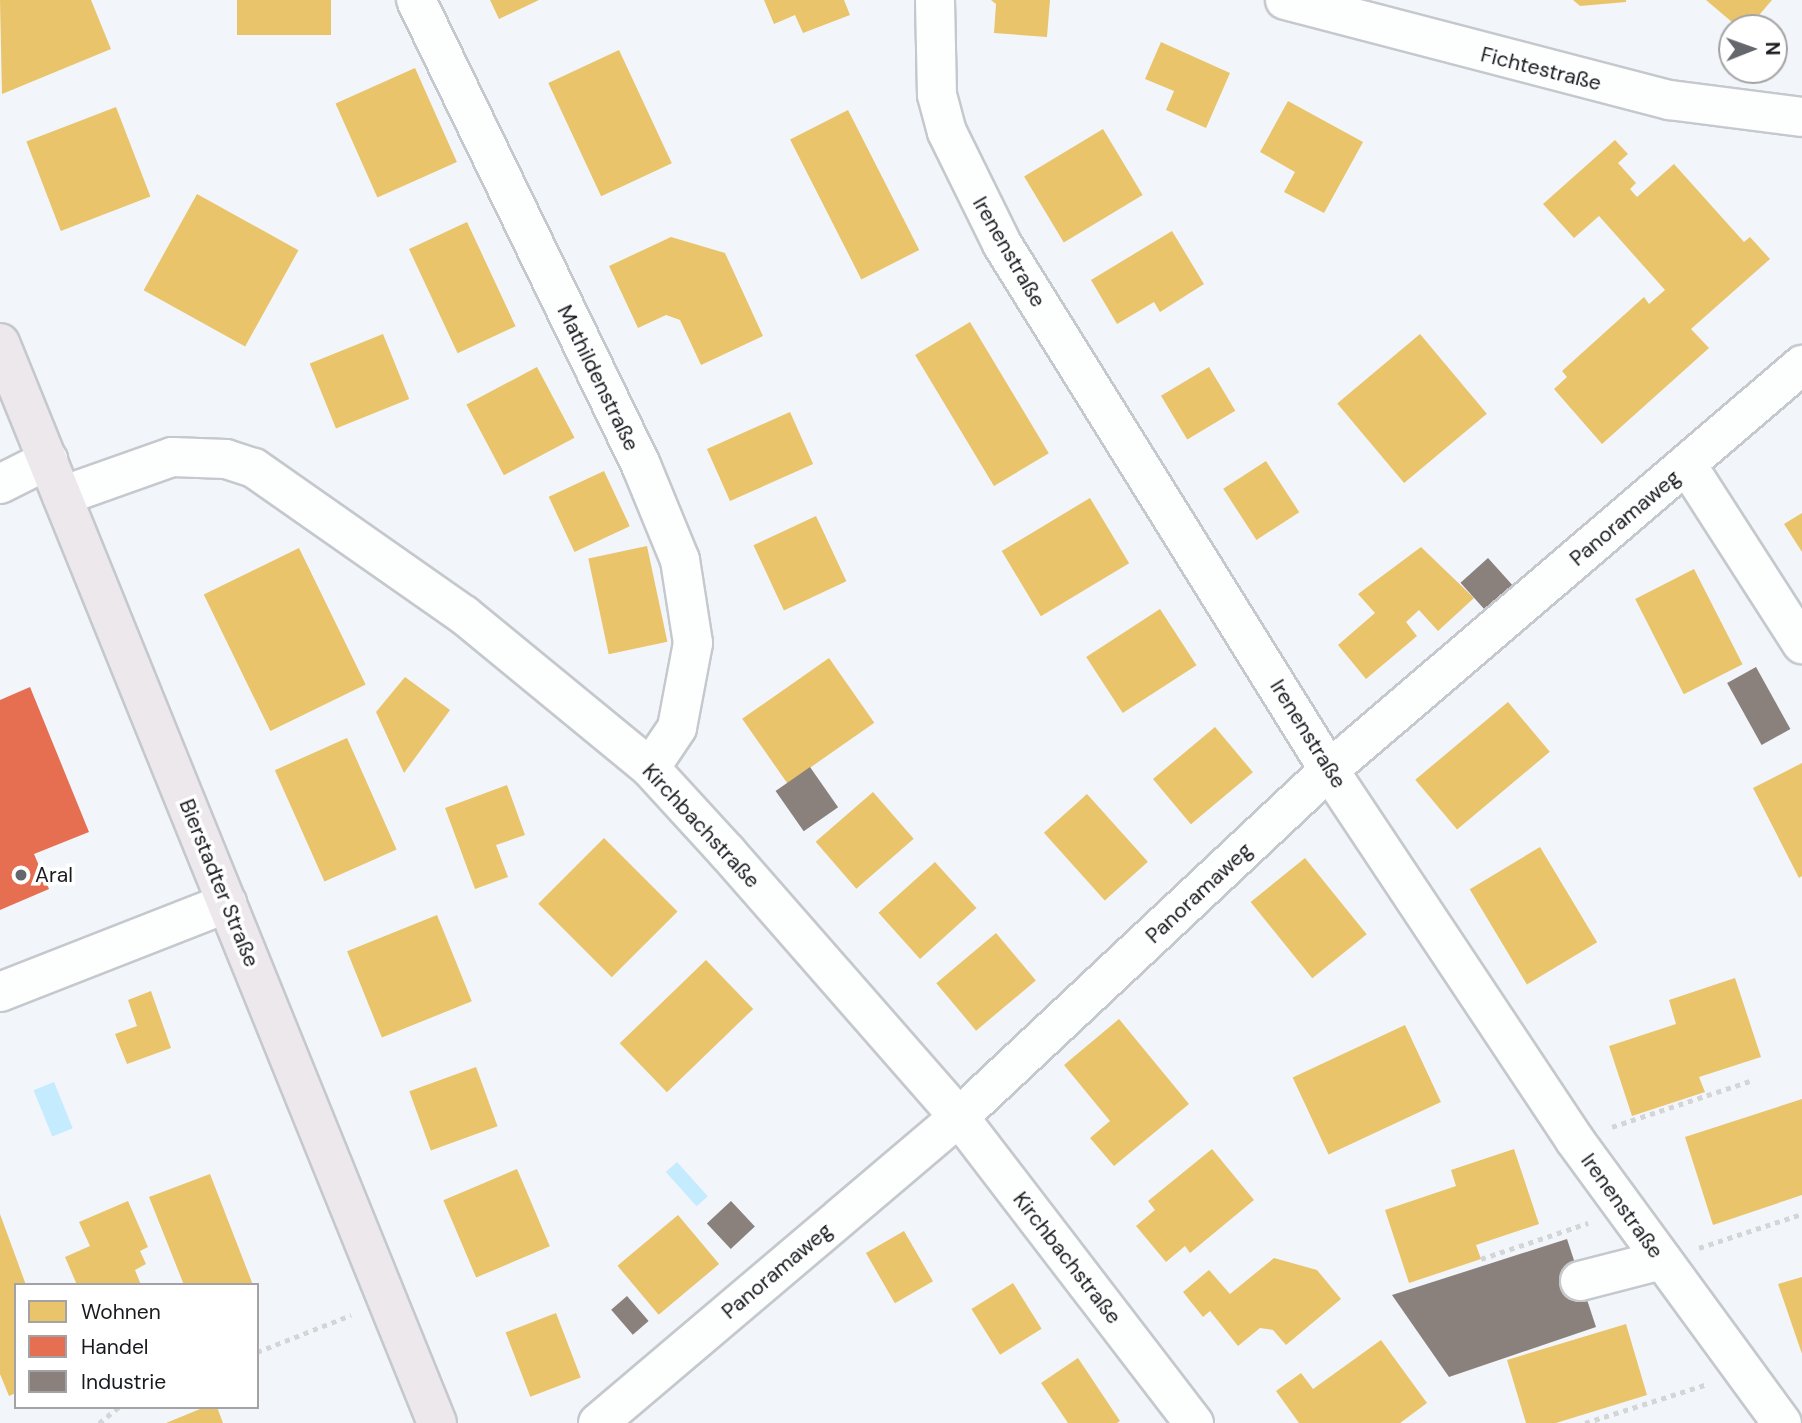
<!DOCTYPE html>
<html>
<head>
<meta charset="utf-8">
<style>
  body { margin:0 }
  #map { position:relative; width:1802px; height:1423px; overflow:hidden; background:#f2f6fa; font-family:"DM Sans",sans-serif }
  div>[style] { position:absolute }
  .water>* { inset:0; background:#c4ebfe; transform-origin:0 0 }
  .homes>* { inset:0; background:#e9c46a; transform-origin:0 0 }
  .shops>* { inset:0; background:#e76f51 }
  .industry>* { inset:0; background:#8a817c; transform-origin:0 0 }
  .path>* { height:4.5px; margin-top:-2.25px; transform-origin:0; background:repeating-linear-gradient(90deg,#d3d5d6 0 5px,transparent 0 10px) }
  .roads { filter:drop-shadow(2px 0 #c5c8cc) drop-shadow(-2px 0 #c5c8cc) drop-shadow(0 2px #c5c8cc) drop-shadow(0 -2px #c5c8cc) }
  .minor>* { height:38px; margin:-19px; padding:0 19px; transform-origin:19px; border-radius:19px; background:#fdfefe }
  .major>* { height:38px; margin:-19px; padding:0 19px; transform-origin:19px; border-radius:19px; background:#ede8ec }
  .dots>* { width:19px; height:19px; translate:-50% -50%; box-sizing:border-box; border:4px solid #fff; border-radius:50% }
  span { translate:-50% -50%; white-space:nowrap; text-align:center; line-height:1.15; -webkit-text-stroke:7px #fff; paint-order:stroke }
  .street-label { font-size:21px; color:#181a1e }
  .poi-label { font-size:21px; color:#181a1e }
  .left { translate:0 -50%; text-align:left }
  .legend { position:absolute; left:14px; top:1283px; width:245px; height:126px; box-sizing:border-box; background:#fff; border:2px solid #a3a3a5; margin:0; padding:9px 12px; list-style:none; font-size:21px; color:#181a1e }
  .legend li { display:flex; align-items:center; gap:14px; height:35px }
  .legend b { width:35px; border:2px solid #a3a3a5 }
  .north { position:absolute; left:1718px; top:14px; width:70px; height:70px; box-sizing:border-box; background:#fff; border:2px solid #a3a3a5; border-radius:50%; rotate:89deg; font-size:19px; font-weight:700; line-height:28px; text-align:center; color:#181a1e }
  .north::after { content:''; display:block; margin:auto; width:24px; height:32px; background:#64676b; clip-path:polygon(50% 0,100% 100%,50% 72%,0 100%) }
</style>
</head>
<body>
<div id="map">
  <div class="water">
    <div style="left:54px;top:1082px;width:50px;height:22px;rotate:68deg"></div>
    <div style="left:677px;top:1162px;width:46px;height:15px;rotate:48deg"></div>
  </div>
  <div class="homes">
    <div style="clip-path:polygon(0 0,91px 0,111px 49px,2px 94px)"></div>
    <div style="left:237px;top:0;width:94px;height:35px"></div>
    <div style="clip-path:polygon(490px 0,539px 0,499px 19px)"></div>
    <div style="clip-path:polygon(764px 0,844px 0,850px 15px,803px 33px,795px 15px,774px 24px)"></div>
    <div style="clip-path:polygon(991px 0,1050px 0,1047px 37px,994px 33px,996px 4px)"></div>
    <div style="clip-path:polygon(1573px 0,1626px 0,1626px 2px,1580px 6px)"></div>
    <div style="clip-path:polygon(1706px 0,1772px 0,1748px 28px,1739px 28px)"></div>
    <div style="clip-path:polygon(1161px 42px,1230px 73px,1206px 128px,1166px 110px,1174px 91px,1145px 79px)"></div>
    <div style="left:619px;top:50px;width:125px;height:78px;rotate:65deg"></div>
    <div style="left:415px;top:68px;width:103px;height:87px;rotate:66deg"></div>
    <div style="clip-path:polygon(1288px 101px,1363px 142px,1324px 213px,1284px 192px,1295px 172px,1260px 152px)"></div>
    <div style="left:116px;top:107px;width:96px;height:96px;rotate:69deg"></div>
    <div style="left:848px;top:110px;width:157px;height:65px;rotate:63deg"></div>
    <div style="left:1103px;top:129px;width:77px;height:92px;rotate:59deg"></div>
    <div style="clip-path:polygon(1615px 140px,1628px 154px,1618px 163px,1636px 183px,1630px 189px,1637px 197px,1674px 164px,1744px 242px,1750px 237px,1770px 259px,1691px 329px,1709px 348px,1602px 444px,1554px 389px,1567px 377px,1562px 371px,1644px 297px,1649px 304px,1665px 290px,1599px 216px,1574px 238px,1543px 204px)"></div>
    <div style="left:197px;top:194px;width:116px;height:110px;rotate:29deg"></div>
    <div style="left:467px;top:222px;width:115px;height:64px;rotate:65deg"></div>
    <div style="clip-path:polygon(1172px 231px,1204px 284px,1160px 312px,1154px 302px,1117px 324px,1091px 280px)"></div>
    <div style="clip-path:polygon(671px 237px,725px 253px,763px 336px,701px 365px,680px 320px,666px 315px,638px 328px,609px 266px)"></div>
    <div style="left:970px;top:322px;width:153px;height:64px;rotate:59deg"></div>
    <div style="left:383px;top:334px;width:70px;height:79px;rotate:68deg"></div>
    <div style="left:1420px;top:334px;width:104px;height:108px;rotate:50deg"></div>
    <div style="left:537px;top:367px;width:80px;height:80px;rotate:62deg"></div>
    <div style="left:1209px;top:367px;width:51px;height:56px;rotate:59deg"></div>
    <div style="left:790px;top:412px;width:57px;height:91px;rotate:66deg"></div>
    <div style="left:1266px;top:461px;width:61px;height:51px;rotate:57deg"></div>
    <div style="left:604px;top:471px;width:61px;height:61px;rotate:65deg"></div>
    <div style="left:1090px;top:498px;width:76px;height:103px;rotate:59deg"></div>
    <div style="clip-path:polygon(1802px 513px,1802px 552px,1784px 524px)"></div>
    <div style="left:816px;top:516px;width:72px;height:69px;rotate:65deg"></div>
    <div style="left:647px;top:546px;width:98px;height:60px;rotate:78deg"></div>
    <div style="clip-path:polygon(1421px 547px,1474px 598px,1438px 631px,1419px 610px,1406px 622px,1417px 636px,1366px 679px,1338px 645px,1375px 613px,1358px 594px)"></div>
    <div style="left:299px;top:548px;width:152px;height:106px;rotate:64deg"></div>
    <div style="left:1694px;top:569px;width:107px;height:66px;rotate:63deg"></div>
    <div style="left:1160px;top:609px;width:67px;height:88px;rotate:57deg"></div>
    <div style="left:829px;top:658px;width:79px;height:106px;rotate:55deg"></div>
    <div style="clip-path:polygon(405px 677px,450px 710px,404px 773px,376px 712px)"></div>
    <div style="left:1508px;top:702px;width:65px;height:121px;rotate:50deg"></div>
    <div style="left:1215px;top:727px;width:59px;height:81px;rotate:50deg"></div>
    <div style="left:347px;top:738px;width:122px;height:79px;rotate:66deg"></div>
    <div style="clip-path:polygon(1802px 763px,1802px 876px,1799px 878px,1753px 788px)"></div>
    <div style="clip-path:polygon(507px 785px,525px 835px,496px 845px,508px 877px,475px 889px,445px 808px)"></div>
    <div style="left:873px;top:792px;width:62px;height:76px;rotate:49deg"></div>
    <div style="left:1087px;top:794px;width:91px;height:58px;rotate:48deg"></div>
    <div style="left:604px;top:838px;width:104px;height:93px;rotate:45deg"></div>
    <div style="left:1540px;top:847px;width:111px;height:82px;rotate:59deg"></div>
    <div style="left:1305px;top:858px;width:98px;height:70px;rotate:51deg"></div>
    <div style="left:935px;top:862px;width:62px;height:76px;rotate:48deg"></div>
    <div style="left:437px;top:915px;width:93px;height:97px;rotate:68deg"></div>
    <div style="left:996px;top:933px;width:62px;height:78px;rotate:50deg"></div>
    <div style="left:706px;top:960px;width:68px;height:120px;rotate:46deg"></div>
    <div style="clip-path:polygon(1735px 978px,1761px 1057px,1699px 1077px,1705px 1092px,1632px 1116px,1609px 1046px,1676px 1024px,1669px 1000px)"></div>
    <div style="clip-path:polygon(151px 991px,171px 1048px,127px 1064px,115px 1034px,137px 1026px,128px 1000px)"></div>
    <div style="clip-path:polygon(1119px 1019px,1189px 1104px,1114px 1166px,1090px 1138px,1110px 1121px,1064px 1065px)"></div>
    <div style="left:1405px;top:1025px;width:85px;height:124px;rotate:65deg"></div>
    <div style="left:476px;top:1067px;width:63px;height:71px;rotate:70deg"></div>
    <div style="clip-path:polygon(1802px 1099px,1802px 1195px,1713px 1225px,1685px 1137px)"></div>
    <div style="clip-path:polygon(1212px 1149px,1254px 1200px,1190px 1253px,1185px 1246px,1166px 1262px,1136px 1226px,1155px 1210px,1148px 1201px)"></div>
    <div style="clip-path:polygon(1514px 1149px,1539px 1224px,1476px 1245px,1481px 1259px,1409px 1283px,1385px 1210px,1456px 1186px,1451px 1170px)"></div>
    <div style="left:517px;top:1169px;width:84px;height:80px;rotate:67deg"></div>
    <div style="clip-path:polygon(210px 1174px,253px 1285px,184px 1285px,149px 1197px)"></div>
    <div style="clip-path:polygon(128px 1201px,148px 1247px,140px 1251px,146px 1264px,135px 1270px,141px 1285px,77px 1285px,65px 1257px,90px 1246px,79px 1222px)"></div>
    <div style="clip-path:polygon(0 1214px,26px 1285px,16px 1285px,16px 1393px,9px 1396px,0 1374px)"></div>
    <div style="left:678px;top:1215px;width:64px;height:79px;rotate:50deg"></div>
    <div style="left:904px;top:1231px;width:58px;height:44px;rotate:60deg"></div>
    <div style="clip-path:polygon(1274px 1258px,1317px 1270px,1341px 1299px,1286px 1345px,1273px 1330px,1260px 1328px,1238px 1346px,1210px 1311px,1203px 1317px,1183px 1292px,1209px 1270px,1230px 1294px)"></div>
    <div style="clip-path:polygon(1802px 1277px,1802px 1354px,1778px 1284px)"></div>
    <div style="left:1013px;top:1283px;width:54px;height:49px;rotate:58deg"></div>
    <div style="left:556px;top:1313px;width:69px;height:54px;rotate:69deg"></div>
    <div style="clip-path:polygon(1626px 1324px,1647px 1395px,1556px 1423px,1526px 1423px,1507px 1360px)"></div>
    <div style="clip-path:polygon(1381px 1340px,1427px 1403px,1400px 1423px,1299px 1423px,1276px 1391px,1301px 1373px,1313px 1389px)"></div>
    <div style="clip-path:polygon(1078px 1358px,1120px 1421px,1117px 1423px,1068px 1423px,1041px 1383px)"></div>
    <div style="clip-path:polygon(205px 1407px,217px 1407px,223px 1423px,166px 1423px)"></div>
  </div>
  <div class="shops">
    <div style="clip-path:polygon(30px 687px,89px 832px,34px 854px,49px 889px,0 910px,0 700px)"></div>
  </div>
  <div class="industry">
    <div style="left:1488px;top:558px;width:38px;height:37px;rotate:48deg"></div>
    <div style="left:1756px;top:667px;width:71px;height:33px;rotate:61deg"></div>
    <div style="left:810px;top:767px;width:49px;height:42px;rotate:55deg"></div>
    <div style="left:731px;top:1201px;width:35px;height:33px;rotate:47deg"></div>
    <div style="clip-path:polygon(1567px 1239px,1596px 1327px,1449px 1377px,1392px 1295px)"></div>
    <div style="left:627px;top:1296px;width:33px;height:21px;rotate:49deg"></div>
  </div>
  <div class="path">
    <div style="left:1612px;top:1127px;width:145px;rotate:-18.4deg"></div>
    <div style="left:1699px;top:1248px;width:108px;rotate:-18.3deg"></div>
    <div style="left:1481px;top:1259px;width:113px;rotate:-18.6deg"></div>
    <div style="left:257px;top:1352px;width:101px;rotate:-21.5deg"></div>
    <div style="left:99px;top:1423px;width:26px;rotate:-39deg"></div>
    <div style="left:1585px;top:1423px;width:129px;rotate:-17.6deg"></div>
  </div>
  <div class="roads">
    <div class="minor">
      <div style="left:416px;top:0;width:517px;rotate:64.18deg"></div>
      <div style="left:641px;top:465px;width:103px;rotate:67.7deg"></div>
      <div style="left:680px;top:560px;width:84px;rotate:81.1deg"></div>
      <div style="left:693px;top:643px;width:86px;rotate:100.7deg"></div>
      <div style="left:677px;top:728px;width:48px;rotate:124deg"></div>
      <div style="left:935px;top:0;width:95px;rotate:88.8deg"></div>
      <div style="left:937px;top:95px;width:38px;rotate:75deg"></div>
      <div style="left:947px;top:132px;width:125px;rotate:63.8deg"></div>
      <div style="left:1002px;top:244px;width:619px;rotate:58.13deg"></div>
      <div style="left:1329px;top:770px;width:443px;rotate:56.4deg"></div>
      <div style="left:1574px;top:1139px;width:352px;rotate:53.8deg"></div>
      <div style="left:1285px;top:0;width:398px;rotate:14.6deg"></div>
      <div style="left:1670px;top:100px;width:133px;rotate:7.3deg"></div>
      <div style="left:1687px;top:465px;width:213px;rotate:57.3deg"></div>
      <div style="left:0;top:484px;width:54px;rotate:-26.6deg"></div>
      <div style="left:62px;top:496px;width:117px;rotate:-19.5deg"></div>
      <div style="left:172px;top:457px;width:54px;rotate:2.1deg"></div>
      <div style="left:226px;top:459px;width:29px;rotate:18deg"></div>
      <div style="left:254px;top:468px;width:256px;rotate:35deg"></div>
      <div style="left:464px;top:615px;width:241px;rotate:39.4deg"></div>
      <div style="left:650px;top:768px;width:114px;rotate:47.5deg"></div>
      <div style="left:727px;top:852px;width:352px;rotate:48.8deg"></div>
      <div style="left:959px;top:1117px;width:386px;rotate:52.5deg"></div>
      <div style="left:0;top:992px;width:244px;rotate:-21.4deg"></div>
      <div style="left:1580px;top:1281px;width:85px;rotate:-14.4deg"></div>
      <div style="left:598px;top:1423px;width:473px;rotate:-40.3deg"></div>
      <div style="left:959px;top:1117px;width:507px;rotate:-43.16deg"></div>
      <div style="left:1329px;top:770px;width:623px;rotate:-40.57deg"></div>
    </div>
    <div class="major">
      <div style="left:0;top:343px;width:1165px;rotate:67.97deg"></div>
    </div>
  </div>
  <div class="dots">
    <div style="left:21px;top:875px;background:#64676b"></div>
  </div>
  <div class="street-label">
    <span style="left:1541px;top:69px;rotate:14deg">Fichtestraße</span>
    <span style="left:1009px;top:252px;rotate:60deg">Irenenstraße</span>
    <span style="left:598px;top:378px;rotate:64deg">Mathildenstraße</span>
    <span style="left:1625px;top:518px;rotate:-40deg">Panoramaweg</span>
    <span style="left:1308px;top:734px;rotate:58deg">Irenenstraße</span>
    <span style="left:701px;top:826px;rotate:47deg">Kirchbachstraße</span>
    <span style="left:219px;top:883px;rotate:68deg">Bierstadter Straße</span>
    <span style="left:1199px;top:893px;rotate:-43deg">Panoramaweg</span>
    <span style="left:1622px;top:1206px;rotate:54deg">Irenenstraße</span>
    <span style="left:1067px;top:1258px;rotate:52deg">Kirchbachstraße</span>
    <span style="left:777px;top:1271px;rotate:-40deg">Panoramaweg</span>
  </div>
  <div class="poi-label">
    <span class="left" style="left:35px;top:875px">Aral</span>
  </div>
  <ul class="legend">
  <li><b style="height:19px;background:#e9c46a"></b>Wohnen</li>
  <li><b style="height:19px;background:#e76f51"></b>Handel</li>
  <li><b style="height:19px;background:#8a817c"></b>Industrie</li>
  </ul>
  <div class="north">N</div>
</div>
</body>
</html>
